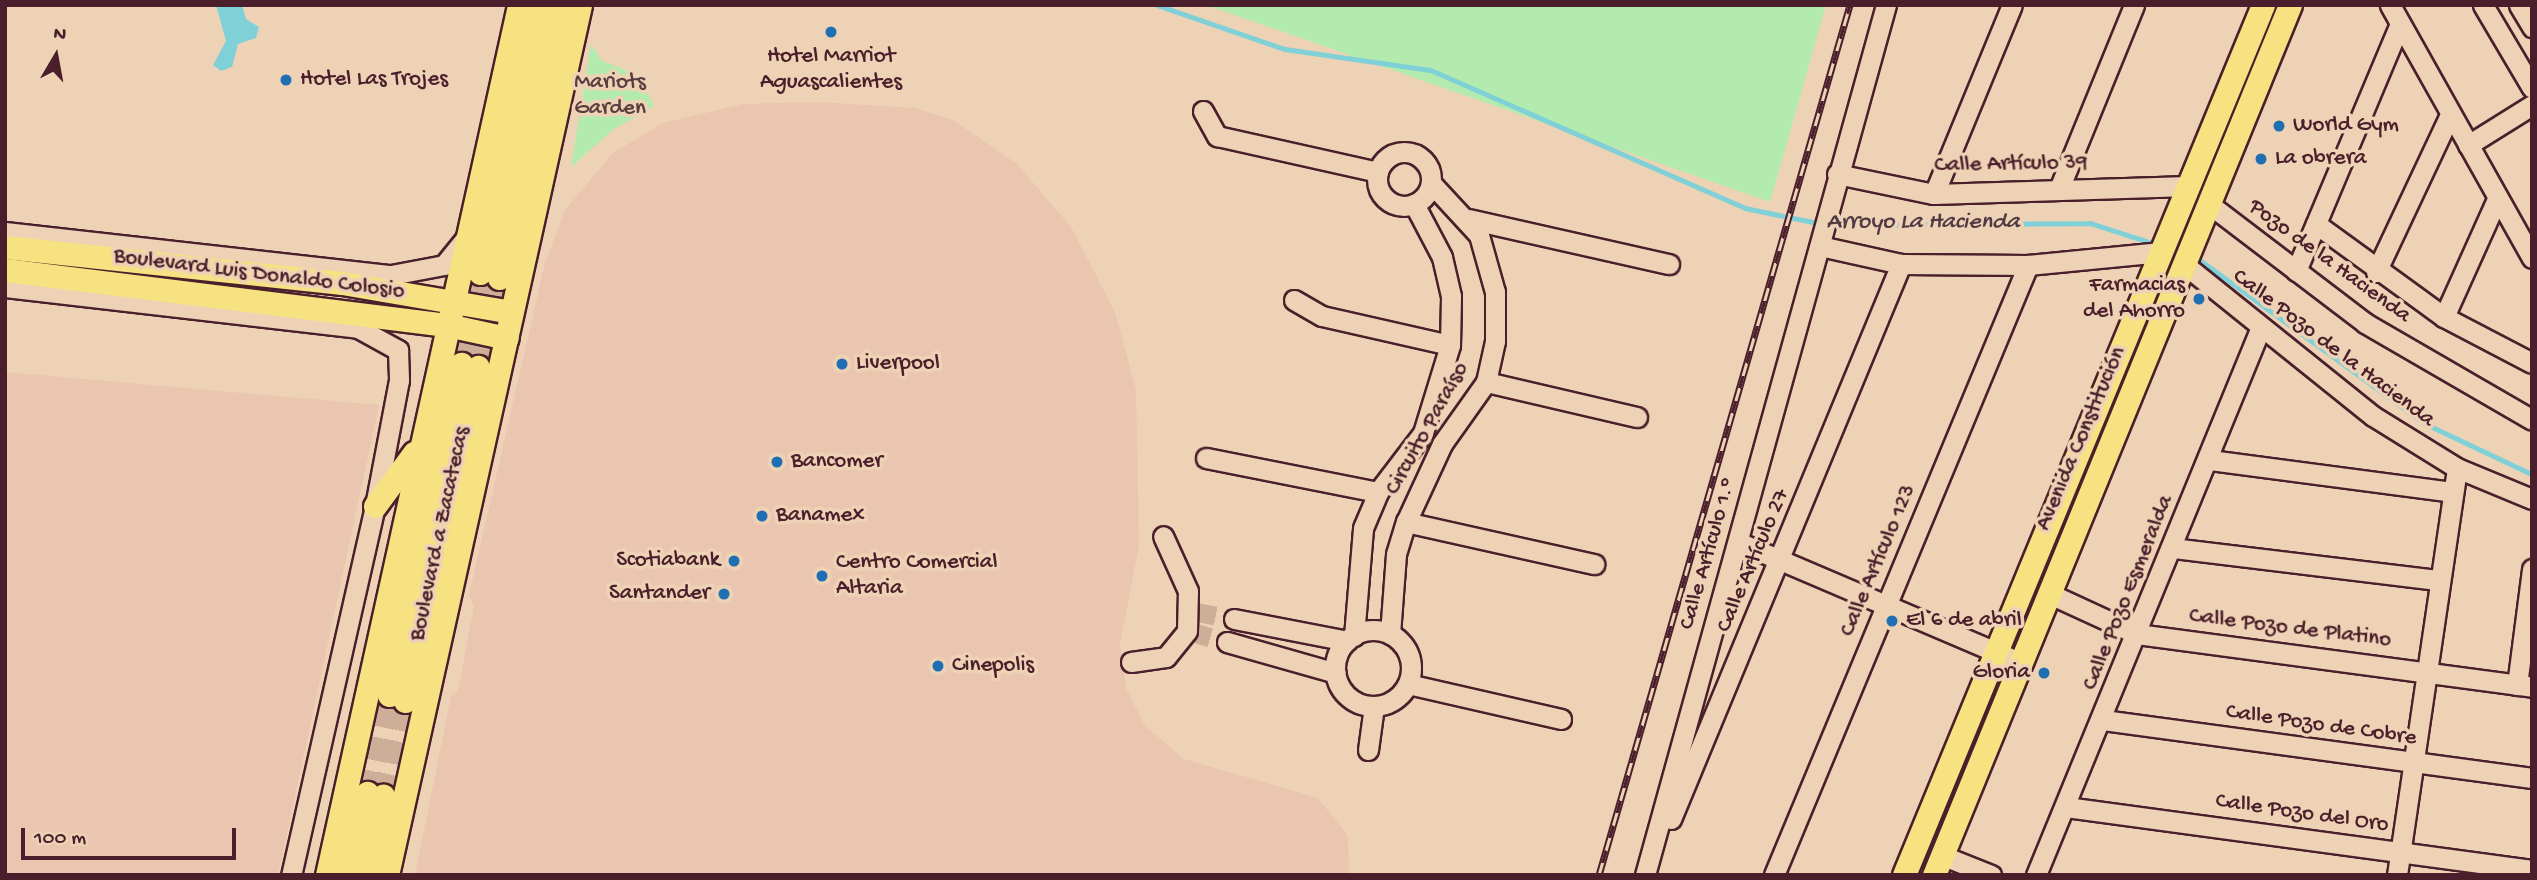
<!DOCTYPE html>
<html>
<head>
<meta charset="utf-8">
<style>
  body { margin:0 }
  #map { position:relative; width:2537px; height:880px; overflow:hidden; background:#eed2b5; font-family:"Gochi Hand",sans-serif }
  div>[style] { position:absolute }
  .built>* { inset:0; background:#eac5af }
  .green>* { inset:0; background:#b3ebae }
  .water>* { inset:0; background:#80d1d7 }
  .stream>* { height:4.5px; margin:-2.25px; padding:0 2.25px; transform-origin:2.25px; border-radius:2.25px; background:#80d1d7 }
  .minor-tunnel>* { height:19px; margin-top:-9.5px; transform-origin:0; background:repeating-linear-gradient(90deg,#cdae99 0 19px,transparent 0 29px) }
  .major-tunnel>* { height:23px; margin-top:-11.5px; transform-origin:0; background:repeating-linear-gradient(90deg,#cdae99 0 23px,transparent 0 34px) }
  .roads { filter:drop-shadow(2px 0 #4a1f2b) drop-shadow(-2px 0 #4a1f2b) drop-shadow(0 2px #4a1f2b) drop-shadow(0 -2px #4a1f2b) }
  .minor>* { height:19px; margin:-9.5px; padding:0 9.5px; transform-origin:9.5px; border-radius:9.5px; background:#eed2b5 }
  .minor>.ring { margin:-9.5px; padding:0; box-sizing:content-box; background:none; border:19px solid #eed2b5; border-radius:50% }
  .major>* { height:23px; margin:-11.5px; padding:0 11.5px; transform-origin:11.5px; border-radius:11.5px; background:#f7e281 }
  .rail>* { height:7px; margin-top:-3.5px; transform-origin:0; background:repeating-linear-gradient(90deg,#eed2b5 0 13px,#4a1f2b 0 26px); box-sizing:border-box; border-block:2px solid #4a1f2b }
  .dots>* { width:19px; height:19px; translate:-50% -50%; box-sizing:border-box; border:4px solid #eed2b5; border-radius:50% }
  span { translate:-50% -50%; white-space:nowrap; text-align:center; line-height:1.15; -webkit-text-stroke:7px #eed2b5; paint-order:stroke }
  .poi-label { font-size:23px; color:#4a1f2b }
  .left { translate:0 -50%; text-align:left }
  .right { translate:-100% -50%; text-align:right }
  .park-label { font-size:23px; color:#5a3e3f }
  .street-label { font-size:23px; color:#4a1f2b }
  .water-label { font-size:24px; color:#523a45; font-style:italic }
  .frame { position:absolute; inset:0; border:7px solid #4a1f2b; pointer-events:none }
  .north { position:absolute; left:21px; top:21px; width:70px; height:70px; -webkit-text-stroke:5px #eed2b5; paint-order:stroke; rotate:10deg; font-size:19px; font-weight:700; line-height:28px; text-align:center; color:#4a1f2b }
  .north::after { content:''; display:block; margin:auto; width:24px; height:32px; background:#4a1f2b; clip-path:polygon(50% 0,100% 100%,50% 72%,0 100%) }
  .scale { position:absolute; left:21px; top:828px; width:215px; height:32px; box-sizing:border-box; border:4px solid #4a1f2b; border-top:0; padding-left:9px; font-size:21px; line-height:24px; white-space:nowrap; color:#4a1f2b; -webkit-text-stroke:5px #eed2b5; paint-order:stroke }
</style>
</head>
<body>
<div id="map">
  <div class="built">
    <div style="clip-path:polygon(818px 102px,915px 108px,953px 120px,1017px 164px,1071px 227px,1115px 312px,1136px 390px,1139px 546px,1120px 644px,1126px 688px,1145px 726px,1184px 759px,1318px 798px,1348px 836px,1349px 875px,415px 875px,451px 696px,458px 690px,474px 607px,469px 595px,545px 263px,565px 210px,613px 153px,663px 123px,743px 104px)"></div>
    <div style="clip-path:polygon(5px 372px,379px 405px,278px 875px,5px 875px)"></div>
  </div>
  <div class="green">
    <div style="clip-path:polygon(1206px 5px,1826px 5px,1770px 202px)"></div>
    <div style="clip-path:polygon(591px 44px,602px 61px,650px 79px,643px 85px,654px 106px,614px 129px,571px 167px)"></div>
  </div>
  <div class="water">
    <div style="clip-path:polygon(216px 5px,242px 5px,246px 19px,259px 27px,256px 38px,238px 44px,232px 67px,221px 71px,213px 65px,226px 41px)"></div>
  </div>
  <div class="stream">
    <div style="left:1157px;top:5px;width:135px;rotate:19deg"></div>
    <div style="left:1285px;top:49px;width:148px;rotate:8.2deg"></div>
    <div style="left:1431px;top:70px;width:343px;rotate:23.7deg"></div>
    <div style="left:1745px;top:208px;width:75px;rotate:11.6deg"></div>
    <div style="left:1831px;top:225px;width:259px;rotate:-0.4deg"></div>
    <div style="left:2090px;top:223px;width:71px;rotate:17.9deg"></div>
    <div style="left:2196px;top:257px;width:284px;rotate:36deg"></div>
    <div style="left:2426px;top:424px;width:117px;rotate:25.3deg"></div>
  </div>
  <div class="minor-tunnel">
    <div style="left:1197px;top:612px;width:38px;rotate:11deg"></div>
    <div style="left:1192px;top:632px;width:36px;rotate:16deg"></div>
  </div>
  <div class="major-tunnel">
    <div style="left:461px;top:364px;width:93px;rotate:-78.2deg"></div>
    <div style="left:478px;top:367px;width:91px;rotate:-76.7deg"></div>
    <div style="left:367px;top:793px;width:100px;rotate:-77.3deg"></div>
    <div style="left:383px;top:796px;width:98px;rotate:-77deg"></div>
  </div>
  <div class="roads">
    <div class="minor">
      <div style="left:2390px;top:5px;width:290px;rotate:60.7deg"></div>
      <div style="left:2483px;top:5px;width:96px;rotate:59.4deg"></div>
      <div style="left:2519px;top:5px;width:26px;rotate:59deg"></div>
      <div style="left:1203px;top:111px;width:29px;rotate:61deg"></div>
      <div style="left:1217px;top:136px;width:165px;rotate:12.6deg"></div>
      <div style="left:2468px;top:145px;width:75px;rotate:-32deg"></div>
      <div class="ring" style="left:1377px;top:152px;width:35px;height:35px"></div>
      <div style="left:1837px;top:174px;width:99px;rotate:11.7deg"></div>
      <div style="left:1934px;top:194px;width:254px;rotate:-1.8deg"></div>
      <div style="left:2059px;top:189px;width:199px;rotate:-67.8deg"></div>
      <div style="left:1934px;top:194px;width:204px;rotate:-67.6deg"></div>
      <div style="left:2209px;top:204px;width:196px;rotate:37.3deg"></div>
      <div style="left:2365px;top:323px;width:193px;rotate:30.1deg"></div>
      <div style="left:1469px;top:219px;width:205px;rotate:12.7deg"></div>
      <div style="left:2316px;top:224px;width:158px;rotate:36deg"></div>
      <div style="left:2444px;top:317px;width:99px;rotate:27.6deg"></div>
      <div style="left:5px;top:232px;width:388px;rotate:6.4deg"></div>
      <div style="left:391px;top:275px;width:54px;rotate:-10.7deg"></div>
      <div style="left:444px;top:265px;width:38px;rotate:-51deg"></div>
      <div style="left:1820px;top:246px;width:83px;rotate:12.5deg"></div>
      <div style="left:1901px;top:264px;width:127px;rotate:0.5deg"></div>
      <div style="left:2028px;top:265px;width:134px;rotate:-5.6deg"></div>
      <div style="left:2185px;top:265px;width:241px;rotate:38.8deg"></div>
      <div style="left:2373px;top:416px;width:99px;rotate:31.8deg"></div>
      <div style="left:2457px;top:468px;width:81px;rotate:22.5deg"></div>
      <div style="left:2296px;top:271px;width:264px;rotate:-67.2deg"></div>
      <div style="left:2376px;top:272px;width:174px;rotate:-64.8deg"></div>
      <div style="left:5px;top:287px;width:355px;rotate:6.6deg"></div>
      <div style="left:358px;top:328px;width:46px;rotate:28.8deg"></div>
      <div style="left:398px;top:350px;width:30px;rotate:88deg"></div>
      <div style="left:399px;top:380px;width:128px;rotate:100.8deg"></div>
      <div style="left:375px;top:506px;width:378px;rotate:102.8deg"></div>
      <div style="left:1294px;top:300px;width:32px;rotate:30deg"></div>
      <div style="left:1322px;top:316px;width:131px;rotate:12.8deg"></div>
      <div style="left:2444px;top:317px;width:129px;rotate:-65.8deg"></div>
      <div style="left:1486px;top:382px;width:155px;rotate:13.1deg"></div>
      <div style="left:1206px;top:458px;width:175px;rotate:11.2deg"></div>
      <div style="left:2210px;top:460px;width:244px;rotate:7.5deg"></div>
      <div style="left:1406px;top:522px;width:193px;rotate:12.6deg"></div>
      <div style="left:1738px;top:542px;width:309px;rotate:23.1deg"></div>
      <div style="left:2173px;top:548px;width:265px;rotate:6.9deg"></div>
      <div style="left:2050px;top:594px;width:96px;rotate:24.7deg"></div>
      <div style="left:2137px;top:634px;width:399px;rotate:7.6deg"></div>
      <div style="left:1234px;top:619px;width:115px;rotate:11deg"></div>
      <div class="ring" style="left:1335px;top:630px;width:57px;height:57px"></div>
      <div style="left:1390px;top:634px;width:80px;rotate:-85.7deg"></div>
      <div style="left:1396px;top:554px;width:34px;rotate:-73deg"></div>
      <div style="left:1406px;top:522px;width:86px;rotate:-65.2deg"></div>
      <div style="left:1442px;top:444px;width:76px;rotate:-54.6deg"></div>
      <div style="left:1486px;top:382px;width:42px;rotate:-77.6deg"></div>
      <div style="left:1495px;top:341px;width:49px;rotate:-90deg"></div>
      <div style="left:1495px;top:292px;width:59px;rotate:-105.7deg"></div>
      <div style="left:1479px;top:235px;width:71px;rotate:-132.7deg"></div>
      <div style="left:1354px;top:636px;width:108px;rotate:-85.2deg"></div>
      <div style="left:1363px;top:528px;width:39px;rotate:-67deg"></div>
      <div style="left:1378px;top:492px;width:74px;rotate:-52.7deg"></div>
      <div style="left:1423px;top:433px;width:92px;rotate:-72.9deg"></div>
      <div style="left:1450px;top:345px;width:49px;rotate:-88.8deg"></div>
      <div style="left:1451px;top:296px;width:40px;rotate:-103deg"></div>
      <div style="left:1442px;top:257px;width:60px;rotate:-117.8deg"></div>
      <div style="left:1227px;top:642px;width:113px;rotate:15.9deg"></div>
      <div style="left:1131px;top:662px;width:35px;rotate:-8deg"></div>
      <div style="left:1166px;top:657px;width:33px;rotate:-51deg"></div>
      <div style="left:1187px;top:631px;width:40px;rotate:-88.6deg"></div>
      <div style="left:1188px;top:591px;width:60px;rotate:-114.4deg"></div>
      <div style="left:1408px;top:684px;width:157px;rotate:12.9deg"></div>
      <div style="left:2517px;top:685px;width:117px;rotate:-82.6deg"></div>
      <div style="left:2103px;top:720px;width:433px;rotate:7.7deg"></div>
      <div style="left:1368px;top:750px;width:44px;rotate:-82.2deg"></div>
      <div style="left:2066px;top:807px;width:470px;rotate:7.7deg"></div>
      <div style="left:1671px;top:819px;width:601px;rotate:-67.49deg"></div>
      <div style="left:1941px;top:855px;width:54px;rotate:21.8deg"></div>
      <div style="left:1645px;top:875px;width:903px;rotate:-74.52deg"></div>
      <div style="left:1774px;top:875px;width:661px;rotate:-67.39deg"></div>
      <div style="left:2036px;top:875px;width:592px;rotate:-67.68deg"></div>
      <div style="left:2397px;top:875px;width:411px;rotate:-81.6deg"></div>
    </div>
    <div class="major">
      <div style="left:5px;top:247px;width:339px;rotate:6.1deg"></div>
      <div style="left:342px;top:283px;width:172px;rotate:9.7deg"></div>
      <div style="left:5px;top:270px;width:445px;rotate:7.1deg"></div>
      <div style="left:447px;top:325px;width:61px;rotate:12.2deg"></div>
      <div style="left:480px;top:273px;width:274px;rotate:-77.8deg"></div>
      <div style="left:499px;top:278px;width:279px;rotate:-78deg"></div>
      <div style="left:375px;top:506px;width:66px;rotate:-53.7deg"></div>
      <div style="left:389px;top:695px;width:339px;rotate:-77.7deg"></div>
      <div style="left:405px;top:701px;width:342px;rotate:-77.7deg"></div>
      <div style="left:327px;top:875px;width:891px;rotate:-77.55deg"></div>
      <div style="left:350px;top:875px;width:84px;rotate:-78.3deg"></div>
      <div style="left:367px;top:875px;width:81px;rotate:-78.6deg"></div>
      <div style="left:387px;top:875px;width:891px;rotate:-77.49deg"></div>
      <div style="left:1904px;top:875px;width:941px;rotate:-67.58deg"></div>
      <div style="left:1934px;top:875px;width:940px;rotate:-67.75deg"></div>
    </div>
  </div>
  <div class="rail">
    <div style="left:1599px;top:875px;width:905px;rotate:-73.91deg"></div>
  </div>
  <div class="dots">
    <div style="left:831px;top:32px;background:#1f6fb2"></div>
    <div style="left:286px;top:80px;background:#1f6fb2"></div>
    <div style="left:2279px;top:126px;background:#1f6fb2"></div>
    <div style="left:2261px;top:159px;background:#1f6fb2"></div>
    <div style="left:2199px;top:299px;background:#1f6fb2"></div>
    <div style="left:842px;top:364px;background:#1f6fb2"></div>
    <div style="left:777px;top:462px;background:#1f6fb2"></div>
    <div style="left:762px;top:516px;background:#1f6fb2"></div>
    <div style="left:734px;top:561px;background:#1f6fb2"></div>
    <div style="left:822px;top:576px;background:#1f6fb2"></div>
    <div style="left:724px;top:594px;background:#1f6fb2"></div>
    <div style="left:1892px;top:621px;background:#1f6fb2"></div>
    <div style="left:938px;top:666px;background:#1f6fb2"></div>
    <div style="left:2044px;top:673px;background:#1f6fb2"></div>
  </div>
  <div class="poi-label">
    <span style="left:831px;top:70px">Hotel Marriot<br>Aguascalientes</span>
    <span class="left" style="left:300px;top:80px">Hotel Las Trojes</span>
    <span class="left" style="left:2293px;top:126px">World Gym</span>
    <span class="left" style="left:2275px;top:159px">La obrera</span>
    <span class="right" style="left:2185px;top:299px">Farmacias<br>del Ahorro</span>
    <span class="left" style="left:856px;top:364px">Liverpool</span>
    <span class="left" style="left:791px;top:462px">Bancomer</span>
    <span class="left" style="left:776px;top:516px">Banamex</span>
    <span class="right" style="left:720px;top:561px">Scotiabank</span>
    <span class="left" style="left:836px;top:576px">Centro Comercial<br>Altaria</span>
    <span class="right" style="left:710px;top:594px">Santander</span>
    <span class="left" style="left:1906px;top:621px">El 6 de abril</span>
    <span class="left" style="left:952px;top:666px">Cinepolis</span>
    <span class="right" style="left:2030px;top:673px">Gloria</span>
  </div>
  <div class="park-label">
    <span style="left:610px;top:96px">Mariots<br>Garden</span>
  </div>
  <div class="street-label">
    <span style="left:2011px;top:165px;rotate:-1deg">Calle Artículo 39</span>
    <span style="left:2329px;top:262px;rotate:36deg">Pozo de la Hacienda</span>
    <span style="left:259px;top:275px;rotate:7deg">Boulevard Luis Donaldo Colosio</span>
    <span style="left:2333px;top:349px;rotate:37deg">Calle Pozo de la Hacienda</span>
    <span style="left:1428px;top:429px;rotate:-61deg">Circuito Paraíso</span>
    <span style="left:2082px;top:439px;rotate:-67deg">Avenida Constitución</span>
    <span style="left:441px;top:534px;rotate:-78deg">Boulevard a Zacatecas</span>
    <span style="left:1709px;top:554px;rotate:-74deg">Calle Artículo 1.º</span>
    <span style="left:1754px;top:561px;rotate:-67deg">Calle Artículo 27</span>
    <span style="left:1879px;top:561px;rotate:-67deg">Calle Artículo 123</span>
    <span style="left:2129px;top:593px;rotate:-68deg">Calle Pozo Esmeralda</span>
    <span style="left:2290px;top:629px;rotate:7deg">Calle Pozo de Platino</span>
    <span style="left:2321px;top:726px;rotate:8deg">Calle Pozo de Cobre</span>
    <span style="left:2302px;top:814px;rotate:8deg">Calle Pozo del Oro</span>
  </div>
  <div class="water-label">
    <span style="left:1923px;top:223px">Arroyo La Hacienda</span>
  </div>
  <div class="frame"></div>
  <div class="north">N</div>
  <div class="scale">100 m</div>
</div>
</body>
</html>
